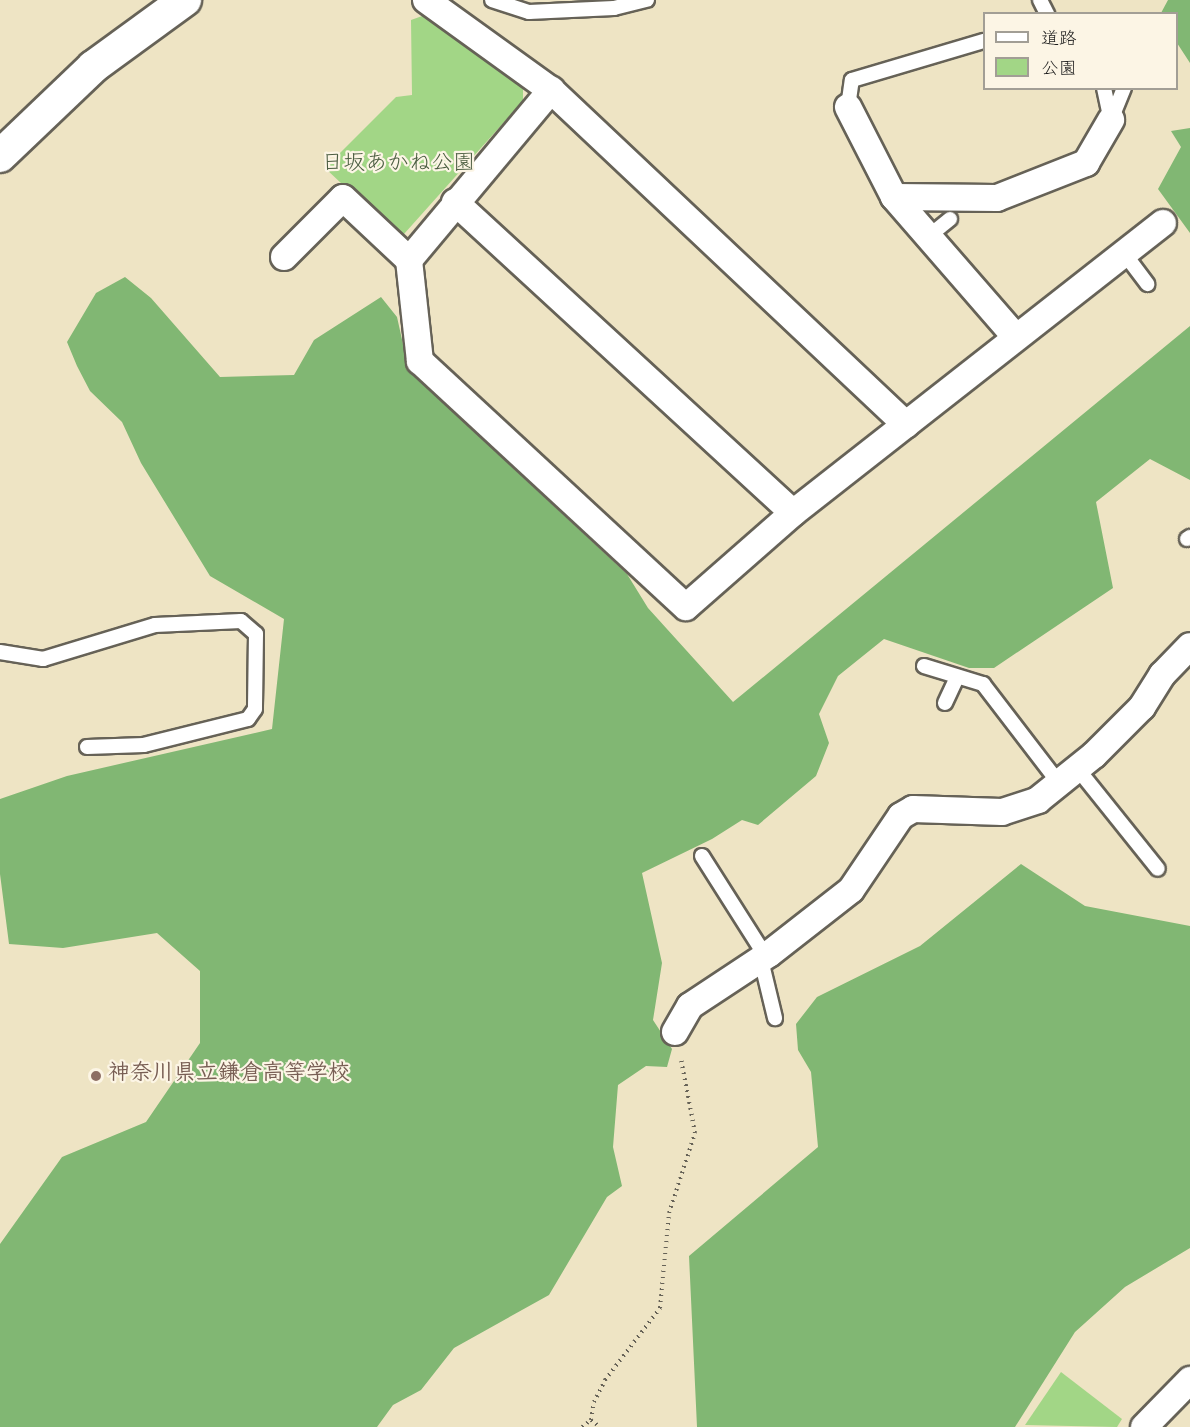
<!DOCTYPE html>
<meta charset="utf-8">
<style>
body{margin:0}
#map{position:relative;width:1190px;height:1427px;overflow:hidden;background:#eee4c4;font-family:"Gochi Hand","Klee One",sans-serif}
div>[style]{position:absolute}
.green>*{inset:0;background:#a2d686}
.forest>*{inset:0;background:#81b773}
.path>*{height:4px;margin-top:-2px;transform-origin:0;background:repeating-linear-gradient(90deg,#666257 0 1.5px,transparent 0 6px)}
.roads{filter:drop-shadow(2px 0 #666257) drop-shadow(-2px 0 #666257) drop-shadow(0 2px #666257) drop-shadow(0 -2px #666257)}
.service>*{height:14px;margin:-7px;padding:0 7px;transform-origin:7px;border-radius:7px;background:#fff}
.minor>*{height:26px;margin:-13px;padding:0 13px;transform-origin:13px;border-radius:13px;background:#fff}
.tertiary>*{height:32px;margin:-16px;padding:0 16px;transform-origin:16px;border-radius:16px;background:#fff}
.dots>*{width:16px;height:16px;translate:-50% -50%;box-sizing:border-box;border:3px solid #fcf5e5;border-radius:50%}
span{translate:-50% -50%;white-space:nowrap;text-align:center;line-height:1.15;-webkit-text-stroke:4.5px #fcf5e5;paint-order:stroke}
.park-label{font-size:22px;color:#4b5d41}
.education-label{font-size:22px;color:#785e54;font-weight:700}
.left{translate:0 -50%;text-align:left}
.legend{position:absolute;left:983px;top:12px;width:195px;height:78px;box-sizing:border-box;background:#fcf5e5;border:2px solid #a29e95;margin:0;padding:8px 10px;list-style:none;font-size:18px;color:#1c1c1c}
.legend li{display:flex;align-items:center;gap:12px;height:30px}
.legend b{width:30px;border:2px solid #a29e95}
</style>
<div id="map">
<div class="green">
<i style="clip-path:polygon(425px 15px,523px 80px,523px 101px,404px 234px,394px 233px,325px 168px,396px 97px,412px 95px,411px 20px)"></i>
<i style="clip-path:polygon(1061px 1372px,1122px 1419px,1117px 1427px,1025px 1425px)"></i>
</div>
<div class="forest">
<i style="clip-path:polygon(1168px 0,1190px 0,1190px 63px,1177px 43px,1176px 14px,1161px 13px)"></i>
<i style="clip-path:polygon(1190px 128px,1190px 233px,1158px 189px,1181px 147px,1171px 131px)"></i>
<i style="clip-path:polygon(125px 277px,151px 298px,220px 377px,294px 375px,314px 340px,381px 297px,397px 317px,409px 371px,627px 574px,648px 608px,733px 702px,1190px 326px,1190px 480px,1150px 459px,1096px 502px,1113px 588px,994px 668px,969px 668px,884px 639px,838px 676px,819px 714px,829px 743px,816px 776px,758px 825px,742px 820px,712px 839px,642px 873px,662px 963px,653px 1020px,672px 1049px,667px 1067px,646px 1066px,618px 1085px,613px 1147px,622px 1186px,607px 1197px,549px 1295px,454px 1348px,421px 1390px,393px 1405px,377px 1427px,0 1427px,0 1244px,62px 1157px,146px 1122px,200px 1043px,200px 971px,157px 933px,63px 948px,9px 944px,0 874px,0 799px,67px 776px,272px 729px,284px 619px,210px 576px,141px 463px,122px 422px,90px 391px,77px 366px,67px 342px,96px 293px)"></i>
<i style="clip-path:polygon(1021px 864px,1085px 906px,1190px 926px,1190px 1248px,1125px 1287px,1075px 1332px,1015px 1427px,697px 1427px,689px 1256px,818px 1147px,811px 1072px,798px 1050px,796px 1024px,817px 997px,920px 946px)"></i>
</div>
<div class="path">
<i style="left:591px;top:1420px;width:11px;rotate:38deg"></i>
<i style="left:582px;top:1427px;width:11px;rotate:-38deg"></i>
<i style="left:591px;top:1420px;width:18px;rotate:-81deg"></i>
<i style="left:594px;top:1402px;width:25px;rotate:-63deg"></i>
<i style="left:605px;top:1380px;width:91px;rotate:-52.6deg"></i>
<i style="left:660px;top:1308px;width:95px;rotate:-84.6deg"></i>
<i style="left:669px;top:1213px;width:84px;rotate:-72deg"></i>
<i style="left:695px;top:1133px;width:75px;rotate:-100.7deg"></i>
</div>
<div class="roads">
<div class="service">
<i style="left:492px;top:0;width:39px;rotate:18deg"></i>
<i style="left:529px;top:12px;width:85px;rotate:-2.7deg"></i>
<i style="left:614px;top:8px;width:34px;rotate:-14deg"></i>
<i style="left:1040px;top:0;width:16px;rotate:63deg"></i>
<i style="left:1104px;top:88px;width:33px;rotate:78deg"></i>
<i style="left:848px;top:107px;width:27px;rotate:-82deg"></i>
<i style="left:852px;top:80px;width:138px;rotate:-16.5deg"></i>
<i style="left:1111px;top:120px;width:35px;rotate:-68deg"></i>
<i style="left:929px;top:236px;width:27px;rotate:-39deg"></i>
<i style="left:1124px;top:253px;width:39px;rotate:53deg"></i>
<i style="left:1187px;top:539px;width:4px;rotate:-34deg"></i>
<i style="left:0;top:652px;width:44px;rotate:9.2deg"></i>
<i style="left:43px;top:659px;width:117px;rotate:-16.9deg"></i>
<i style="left:155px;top:625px;width:86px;rotate:-2.7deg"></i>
<i style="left:241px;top:621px;width:20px;rotate:41deg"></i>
<i style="left:256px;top:634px;width:75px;rotate:90.8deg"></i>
<i style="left:255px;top:709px;width:12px;rotate:125deg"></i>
<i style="left:248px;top:719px;width:107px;rotate:166deg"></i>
<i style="left:144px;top:745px;width:57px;rotate:178deg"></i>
<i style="left:924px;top:666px;width:62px;rotate:17deg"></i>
<i style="left:983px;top:684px;width:125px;rotate:52.5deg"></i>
<i style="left:945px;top:703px;width:29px;rotate:-65deg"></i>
<i style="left:1077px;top:768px;width:129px;rotate:51.3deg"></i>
<i style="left:702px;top:856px;width:120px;rotate:57.6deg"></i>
<i style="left:761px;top:960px;width:60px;rotate:76.4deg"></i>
</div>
<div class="minor">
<i style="left:426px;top:0;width:154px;rotate:35.8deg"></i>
<i style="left:551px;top:90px;width:488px;rotate:43.3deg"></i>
<i style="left:848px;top:107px;width:101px;rotate:62.9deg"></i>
<i style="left:894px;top:197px;width:103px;rotate:0.6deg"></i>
<i style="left:997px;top:198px;width:96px;rotate:-21.5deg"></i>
<i style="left:1086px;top:163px;width:50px;rotate:-59.8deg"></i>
<i style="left:894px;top:197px;width:184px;rotate:49deg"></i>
<i style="left:455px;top:202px;width:459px;rotate:42.6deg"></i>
<i style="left:284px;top:257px;width:83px;rotate:-45deg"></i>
<i style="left:343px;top:198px;width:91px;rotate:43.2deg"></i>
<i style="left:409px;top:260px;width:102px;rotate:83.8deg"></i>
<i style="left:420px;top:361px;width:362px;rotate:42.8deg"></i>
<i style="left:686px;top:607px;width:142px;rotate:-41.3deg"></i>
<i style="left:793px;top:513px;width:470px;rotate:-38.1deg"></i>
<i style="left:409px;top:260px;width:222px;rotate:-50.1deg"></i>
<i style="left:675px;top:1032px;width:30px;rotate:-60deg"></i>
<i style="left:690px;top:1006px;width:95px;rotate:-33.4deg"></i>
<i style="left:769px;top:954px;width:104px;rotate:-38deg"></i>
<i style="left:851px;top:890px;width:89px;rotate:-56deg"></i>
<i style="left:901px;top:816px;width:14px;rotate:-30deg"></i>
<i style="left:913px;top:809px;width:89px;rotate:1.9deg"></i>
<i style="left:1002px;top:812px;width:38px;rotate:-18deg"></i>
<i style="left:1038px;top:800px;width:72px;rotate:-38.8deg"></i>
<i style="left:1094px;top:755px;width:68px;rotate:-45deg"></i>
<i style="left:1142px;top:707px;width:38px;rotate:-58deg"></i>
<i style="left:1162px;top:675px;width:40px;rotate:-46deg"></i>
<i style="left:1144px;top:1427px;width:66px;rotate:-45.6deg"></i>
</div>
<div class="tertiary">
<i style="left:0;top:156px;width:129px;rotate:-43.7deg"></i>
<i style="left:93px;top:67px;width:114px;rotate:-36.1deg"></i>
</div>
</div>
<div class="dots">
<i style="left:96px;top:1076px;background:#8d6e63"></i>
</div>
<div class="park-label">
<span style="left:398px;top:166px">日坂あかね公園</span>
</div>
<div class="education-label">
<span class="left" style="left:108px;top:1076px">神奈川県立鎌倉高等学校</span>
</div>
<ul class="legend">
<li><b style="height:8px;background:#fff"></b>道路</li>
<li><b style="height:16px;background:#a2d686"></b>公園</li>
</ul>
</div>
